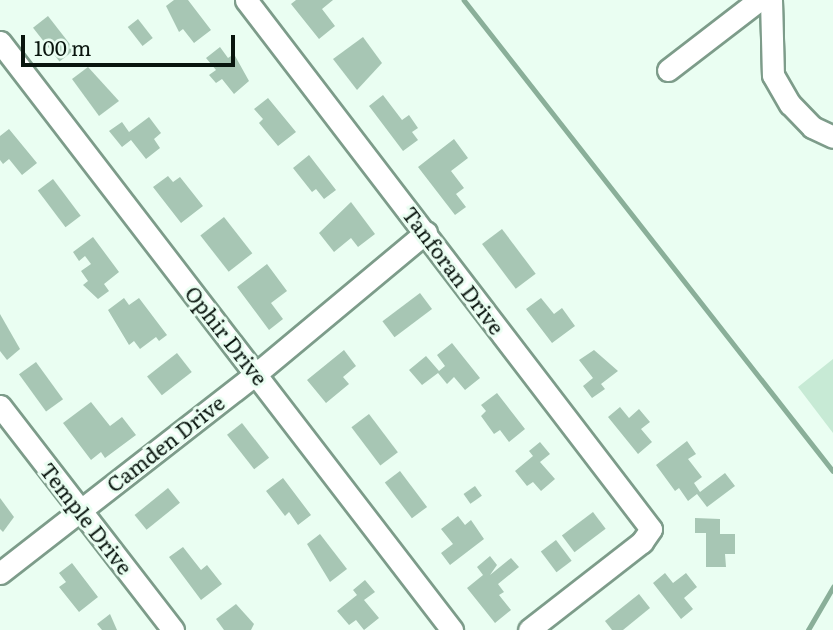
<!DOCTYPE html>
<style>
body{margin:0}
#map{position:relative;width:833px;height:630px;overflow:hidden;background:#eafef2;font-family:Literata,serif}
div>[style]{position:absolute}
.green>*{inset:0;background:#c7ead5}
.stream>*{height:4.5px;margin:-2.25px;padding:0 2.25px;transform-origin:2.25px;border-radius:2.25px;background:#8aaf99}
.building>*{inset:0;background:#a7c6b4;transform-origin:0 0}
.roads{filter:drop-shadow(2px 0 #7d9c8a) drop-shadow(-2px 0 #7d9c8a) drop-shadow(0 2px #7d9c8a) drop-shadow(0 -2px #7d9c8a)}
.minor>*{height:21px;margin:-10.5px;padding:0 10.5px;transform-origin:10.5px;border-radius:10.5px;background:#fff}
span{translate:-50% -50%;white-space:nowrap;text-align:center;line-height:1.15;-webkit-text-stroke:6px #eafef2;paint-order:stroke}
.street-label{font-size:21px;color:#09150e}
.scale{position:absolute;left:21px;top:35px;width:214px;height:32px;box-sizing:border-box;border:4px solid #09150e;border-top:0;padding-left:9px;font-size:21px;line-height:24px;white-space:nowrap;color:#09150e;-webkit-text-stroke:5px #eafef2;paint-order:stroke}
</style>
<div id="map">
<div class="green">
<i style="clip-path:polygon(833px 359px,833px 433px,798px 387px)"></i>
</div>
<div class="stream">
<i style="left:464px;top:0;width:598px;rotate:51.92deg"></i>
<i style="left:808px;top:630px;width:50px;rotate:-59.8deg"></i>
</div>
<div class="building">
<i style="clip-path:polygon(174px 0,188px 0,211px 30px,194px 43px,183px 29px,179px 32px,166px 6px)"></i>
<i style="clip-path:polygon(296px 0,333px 0,322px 9px,335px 26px,319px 39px,291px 4px)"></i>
<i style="left:48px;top:16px;width:43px;height:19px;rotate:52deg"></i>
<i style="left:138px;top:19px;width:24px;height:13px;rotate:52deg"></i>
<i style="clip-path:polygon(363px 37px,382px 63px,357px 90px,333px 59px)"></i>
<i style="clip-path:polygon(220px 47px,228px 58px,234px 54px,249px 81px,234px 94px,222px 79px,216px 83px,209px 75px,216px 70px,206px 58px)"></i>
<i style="clip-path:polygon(88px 67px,119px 101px,99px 116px,72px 79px)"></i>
<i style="clip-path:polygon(383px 95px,402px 120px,409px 115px,418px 128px,412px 132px,418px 140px,403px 151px,369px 106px)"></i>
<i style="clip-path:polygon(268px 98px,296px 132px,278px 146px,259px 123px,263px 119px,254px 109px)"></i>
<i style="clip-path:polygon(149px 117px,161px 133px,154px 139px,160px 148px,146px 159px,131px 140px,122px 147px,109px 131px,122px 122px,129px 132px)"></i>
<i style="clip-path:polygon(9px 129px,37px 163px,22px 175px,9px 159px,3px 164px,0 160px,0 136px)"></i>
<i style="clip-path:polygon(454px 139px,468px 158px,451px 171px,464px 188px,456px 194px,466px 207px,455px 215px,418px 167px)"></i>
<i style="clip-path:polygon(309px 155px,336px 190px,324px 199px,316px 189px,312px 192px,293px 168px)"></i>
<i style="clip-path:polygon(168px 176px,173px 182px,180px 177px,203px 206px,181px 223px,153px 187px)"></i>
<i style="left:53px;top:179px;width:46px;height:19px;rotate:53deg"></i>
<i style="clip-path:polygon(351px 202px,375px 234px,358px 247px,351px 238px,334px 252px,319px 233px)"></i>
<i style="left:224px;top:217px;width:46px;height:30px;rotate:52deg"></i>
<i style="left:502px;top:229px;width:56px;height:25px;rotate:53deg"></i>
<i style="clip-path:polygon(93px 237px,119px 272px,104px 284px,109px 291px,98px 299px,83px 285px,88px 281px,81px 271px,91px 264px,85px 256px,79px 261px,73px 252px)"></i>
<i style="clip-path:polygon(267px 264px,287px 291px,271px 303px,283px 319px,269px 330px,237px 287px)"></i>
<i style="left:420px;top:293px;width:20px;height:47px;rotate:53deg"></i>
<i style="clip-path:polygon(124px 298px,129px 305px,139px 298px,167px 335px,159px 341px,156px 337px,140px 349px,134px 341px,129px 345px,108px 310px)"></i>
<i style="clip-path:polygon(541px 298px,554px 314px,562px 308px,575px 326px,552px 343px,526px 309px)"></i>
<i style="clip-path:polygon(0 314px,20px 349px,7px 360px,0 351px)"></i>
<i style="clip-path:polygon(452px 343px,480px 378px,465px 390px,454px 377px,447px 384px,438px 373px,422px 385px,409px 370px,426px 356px,439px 371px,445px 366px,437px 355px)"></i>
<i style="clip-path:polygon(344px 350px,356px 366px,343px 377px,349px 384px,326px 403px,307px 380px)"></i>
<i style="clip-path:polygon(594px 350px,618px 371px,601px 384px,605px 389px,592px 398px,583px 386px,593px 378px,579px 360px)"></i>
<i style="left:177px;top:353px;width:24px;height:38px;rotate:52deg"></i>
<i style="left:36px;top:362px;width:46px;height:21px;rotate:54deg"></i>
<i style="clip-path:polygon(497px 393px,525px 429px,509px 442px,500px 430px,494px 434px,481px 416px,486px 411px,481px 405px)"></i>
<i style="clip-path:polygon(91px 402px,110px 426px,122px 417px,136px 435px,105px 458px,101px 452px,91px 460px,63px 423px)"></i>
<i style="clip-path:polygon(620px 407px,629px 418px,639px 409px,650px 422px,641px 429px,652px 442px,638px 454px,608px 417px)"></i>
<i style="left:369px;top:414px;width:48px;height:22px;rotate:53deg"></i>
<i style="left:242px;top:423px;width:44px;height:19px;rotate:52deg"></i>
<i style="clip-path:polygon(687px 441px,696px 454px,688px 459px,702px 477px,694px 483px,700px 492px,725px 473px,735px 486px,707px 507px,697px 494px,688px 501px,679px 488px,675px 491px,656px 465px)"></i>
<i style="clip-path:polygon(540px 442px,550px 454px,540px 462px,555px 479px,541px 491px,533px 482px,527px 486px,515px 471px,533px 456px,529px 451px)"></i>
<i style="left:400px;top:471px;width:45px;height:19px;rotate:53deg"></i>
<i style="clip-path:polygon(283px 478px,311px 515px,298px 525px,289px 512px,285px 516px,266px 491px)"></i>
<i style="left:475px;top:486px;width:12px;height:14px;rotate:55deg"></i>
<i style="left:168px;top:488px;width:19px;height:43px;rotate:51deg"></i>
<i style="clip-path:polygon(0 498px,14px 517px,3px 532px,0 529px)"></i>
<i style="left:593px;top:512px;width:21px;height:39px;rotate:53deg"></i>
<i style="clip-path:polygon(458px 516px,465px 525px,471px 520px,484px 539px,450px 565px,441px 553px,453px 544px,441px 529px)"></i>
<i style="clip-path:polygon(695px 518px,720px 519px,720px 534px,735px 534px,735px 554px,725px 554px,726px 567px,706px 567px,706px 533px,695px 533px)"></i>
<i style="clip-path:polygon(320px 534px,347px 569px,330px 582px,307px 544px)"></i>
<i style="left:556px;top:540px;width:26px;height:19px;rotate:53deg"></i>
<i style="clip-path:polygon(183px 547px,201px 570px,207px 565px,222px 584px,201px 600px,169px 557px)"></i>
<i style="clip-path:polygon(490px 556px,497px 565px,490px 575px,511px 558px,519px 567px,498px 584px,504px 592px,499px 595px,511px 610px,495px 623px,467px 588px,483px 575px,477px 567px)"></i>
<i style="clip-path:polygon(72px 563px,98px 597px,79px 612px,59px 587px,66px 582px,59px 573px)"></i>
<i style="clip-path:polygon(665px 573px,673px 583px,686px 573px,697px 587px,684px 598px,693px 609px,681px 619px,653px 583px)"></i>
<i style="clip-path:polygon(365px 580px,375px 592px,364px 600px,379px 618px,364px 630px,356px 620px,349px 625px,337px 611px,357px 595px,353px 590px)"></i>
<i style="clip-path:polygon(639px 594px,650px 608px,623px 630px,612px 630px,605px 621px)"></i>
<i style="clip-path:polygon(236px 604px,254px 624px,251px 630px,224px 630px,216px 619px)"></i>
<i style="clip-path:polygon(110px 614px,117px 630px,102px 630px,97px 624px)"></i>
</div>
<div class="roads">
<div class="minor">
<i style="left:246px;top:0;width:666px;rotate:52.56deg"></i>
<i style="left:651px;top:529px;width:16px;rotate:125deg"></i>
<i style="left:642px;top:542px;width:143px;rotate:142.1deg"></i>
<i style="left:771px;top:0;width:75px;rotate:88.5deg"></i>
<i style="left:773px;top:75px;width:34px;rotate:60deg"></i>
<i style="left:790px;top:104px;width:32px;rotate:46deg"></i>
<i style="left:812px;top:127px;width:23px;rotate:25deg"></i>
<i style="left:0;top:42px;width:742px;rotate:52.45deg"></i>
<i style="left:668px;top:70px;width:115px;rotate:-37.6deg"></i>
<i style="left:0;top:406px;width:283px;rotate:52.3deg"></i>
<i style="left:0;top:573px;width:326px;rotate:-37.9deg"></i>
<i style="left:257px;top:373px;width:220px;rotate:-39.8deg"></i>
</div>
</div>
<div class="street-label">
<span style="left:454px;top:270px;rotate:53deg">Tanforan Drive</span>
<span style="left:227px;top:335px;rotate:52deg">Ophir Drive</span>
<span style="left:165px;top:443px;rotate:-38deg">Camden Drive</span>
<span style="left:87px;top:518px;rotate:52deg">Temple Drive</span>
</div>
<div class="scale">100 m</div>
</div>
